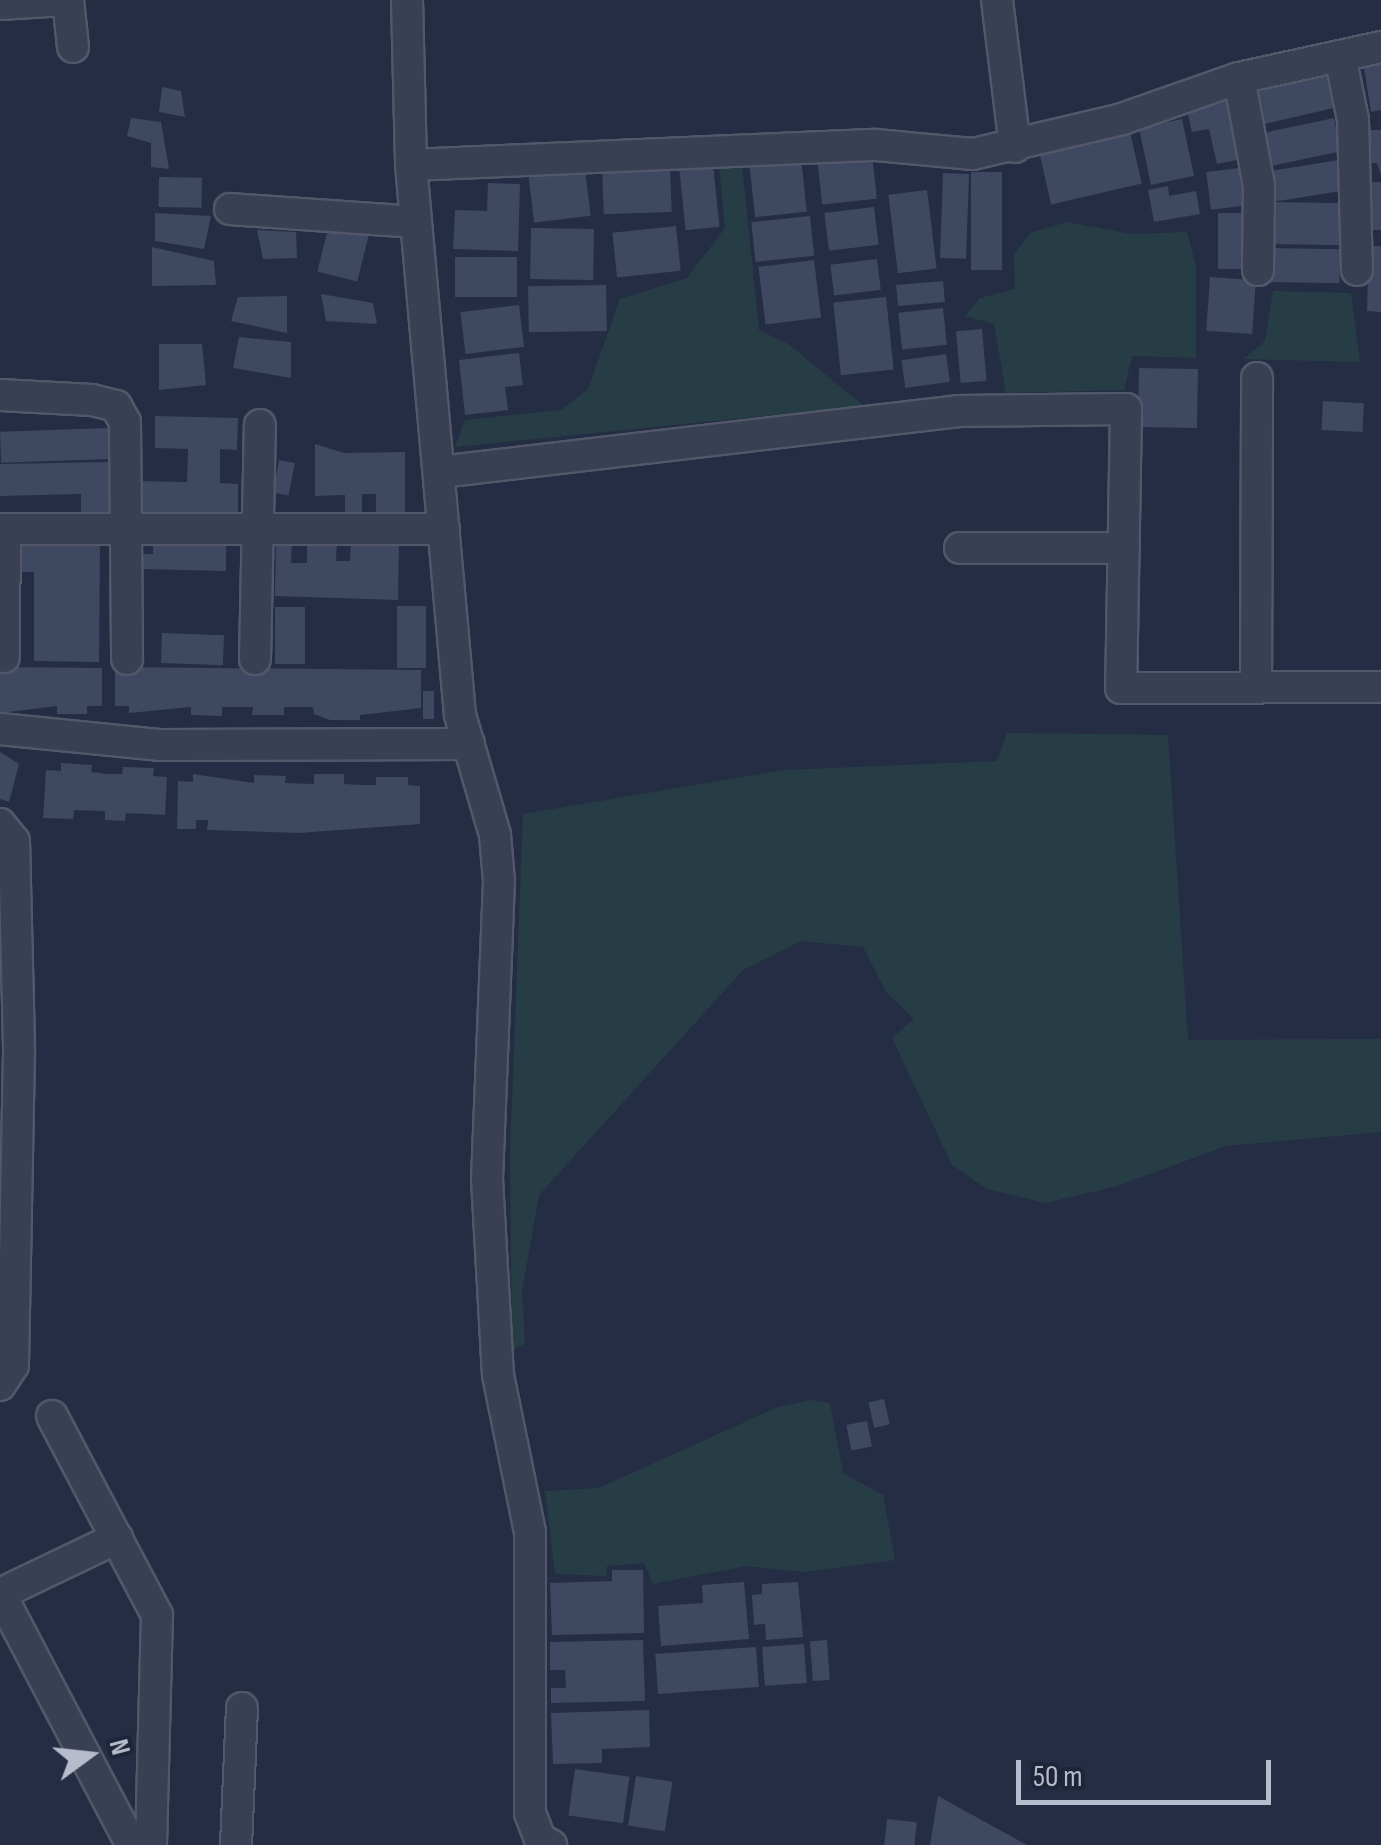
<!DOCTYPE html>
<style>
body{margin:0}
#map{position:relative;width:1381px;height:1845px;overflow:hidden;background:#252d44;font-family:"Sofia Sans Condensed",sans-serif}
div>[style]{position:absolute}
.green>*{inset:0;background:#273d45}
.building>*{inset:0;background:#3f4861;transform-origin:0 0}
.roads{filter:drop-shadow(2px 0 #52586a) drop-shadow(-2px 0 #52586a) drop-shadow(0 2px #52586a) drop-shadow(0 -2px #52586a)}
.street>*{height:30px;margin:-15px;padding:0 15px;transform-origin:15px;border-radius:15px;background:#394053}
span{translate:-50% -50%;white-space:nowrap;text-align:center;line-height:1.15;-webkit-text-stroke:8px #1e2539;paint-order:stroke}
.north{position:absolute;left:40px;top:1705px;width:100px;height:100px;-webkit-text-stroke:8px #1e2539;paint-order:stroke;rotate:75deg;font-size:28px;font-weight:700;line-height:40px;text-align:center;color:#b7bccd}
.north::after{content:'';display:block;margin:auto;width:35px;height:45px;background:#b7bccd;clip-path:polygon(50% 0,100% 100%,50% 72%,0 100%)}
.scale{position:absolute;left:1016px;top:1760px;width:255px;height:45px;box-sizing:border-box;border:5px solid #b7bccd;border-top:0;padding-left:12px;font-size:30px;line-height:35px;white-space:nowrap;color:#b7bccd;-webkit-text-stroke:8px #1e2539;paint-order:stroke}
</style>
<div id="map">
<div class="green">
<i style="clip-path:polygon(742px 164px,759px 330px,788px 344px,864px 406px,455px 447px,465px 420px,561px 410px,588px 389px,620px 299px,687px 278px,725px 228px,719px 165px)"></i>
<i style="clip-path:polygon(1067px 222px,1131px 234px,1187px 232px,1196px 266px,1196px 358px,1132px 356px,1124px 390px,1006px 393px,994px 324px,965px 316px,980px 298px,1015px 289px,1014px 255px,1030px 233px)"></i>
<i style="clip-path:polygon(1273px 291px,1351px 293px,1360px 362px,1243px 359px,1265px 341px)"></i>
<i style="clip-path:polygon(1007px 733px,1168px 735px,1188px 1040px,1381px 1039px,1381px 1132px,1226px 1146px,1117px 1186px,1046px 1203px,987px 1189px,952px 1165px,892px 1038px,914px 1019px,886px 992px,863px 947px,801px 941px,743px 970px,539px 1195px,522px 1291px,525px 1343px,512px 1351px,510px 1154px,523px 814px,785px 770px,997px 761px)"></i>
<i style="clip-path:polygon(812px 1400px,830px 1403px,843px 1473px,883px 1495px,895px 1560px,804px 1572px,746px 1566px,653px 1584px,644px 1563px,607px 1566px,606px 1576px,555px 1574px,545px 1491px,599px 1488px,778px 1407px)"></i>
</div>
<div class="building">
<i style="clip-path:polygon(1381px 58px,1381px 110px,1371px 112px,1363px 61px)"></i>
<i style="left:1325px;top:70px;width:39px;height:73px;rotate:77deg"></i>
<i style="clip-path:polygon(162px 87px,181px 91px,185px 117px,159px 112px)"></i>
<i style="clip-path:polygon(1235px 96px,1247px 158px,1217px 164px,1209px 129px,1192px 132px,1186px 106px)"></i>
<i style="clip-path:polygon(131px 118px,161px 122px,169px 169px,151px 167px,151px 143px,127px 136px)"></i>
<i style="left:1334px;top:118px;width:34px;height:73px;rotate:78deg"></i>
<i style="left:1182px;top:119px;width:58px;height:44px;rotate:78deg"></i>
<i style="left:1129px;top:128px;width:57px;height:93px;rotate:77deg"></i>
<i style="clip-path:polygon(1365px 130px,1381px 130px,1381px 175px,1377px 163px,1366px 163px)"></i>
<i style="left:872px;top:153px;width:46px;height:55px;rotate:84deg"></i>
<i style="left:801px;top:157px;width:55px;height:52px;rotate:84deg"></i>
<i style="left:1339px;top:160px;width:31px;height:74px;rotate:81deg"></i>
<i style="left:670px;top:164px;width:48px;height:68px;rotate:88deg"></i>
<i style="left:713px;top:165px;width:62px;height:34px;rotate:84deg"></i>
<i style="left:1247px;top:167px;width:38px;height:41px;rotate:83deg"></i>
<i style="left:585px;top:169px;width:47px;height:57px;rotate:83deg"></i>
<i style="left:971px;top:172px;width:31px;height:98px"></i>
<i style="left:943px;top:173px;width:26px;height:85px;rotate:2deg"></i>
<i style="left:159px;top:177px;width:43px;height:30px;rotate:1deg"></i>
<i style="left:1369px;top:182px;width:12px;height:48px"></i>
<i style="clip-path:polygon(488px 183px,520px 184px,518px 251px,453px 249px,455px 210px,487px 211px)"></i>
<i style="clip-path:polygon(1168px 186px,1169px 196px,1196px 191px,1200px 214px,1154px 222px,1148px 190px)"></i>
<i style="left:927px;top:190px;width:79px;height:39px;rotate:83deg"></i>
<i style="left:1269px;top:202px;width:74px;height:42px;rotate:1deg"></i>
<i style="left:874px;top:207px;width:38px;height:50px;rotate:83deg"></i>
<i style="clip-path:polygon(155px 213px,211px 216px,204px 249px,155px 241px)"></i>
<i style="left:1218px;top:213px;width:33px;height:56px"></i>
<i style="left:810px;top:216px;width:40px;height:59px;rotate:84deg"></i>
<i style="left:329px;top:225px;width:41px;height:48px;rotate:14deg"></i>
<i style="left:676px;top:226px;width:45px;height:64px;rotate:84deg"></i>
<i style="left:531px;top:228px;width:63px;height:51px;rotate:1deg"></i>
<i style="clip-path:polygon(257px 230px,296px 232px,297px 258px,263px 259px)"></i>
<i style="clip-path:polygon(1369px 246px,1381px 246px,1381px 312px,1367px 311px)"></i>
<i style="clip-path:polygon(152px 247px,214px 261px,216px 285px,152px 286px)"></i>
<i style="left:1269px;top:248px;width:71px;height:34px;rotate:1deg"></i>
<i style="left:455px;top:257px;width:62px;height:40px"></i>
<i style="left:877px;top:259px;width:31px;height:47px;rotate:83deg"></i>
<i style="left:814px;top:260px;width:58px;height:56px;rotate:83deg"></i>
<i style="left:1210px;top:277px;width:46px;height:54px;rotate:4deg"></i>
<i style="left:943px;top:281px;width:21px;height:47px;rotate:85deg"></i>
<i style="left:606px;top:285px;width:46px;height:78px;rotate:89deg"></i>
<i style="clip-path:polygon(321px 294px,373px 303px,377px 324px,326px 321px)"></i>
<i style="clip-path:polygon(287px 296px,287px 333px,231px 321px,238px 297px)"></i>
<i style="left:886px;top:297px;width:73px;height:53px;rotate:84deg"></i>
<i style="left:519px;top:305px;width:42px;height:59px;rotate:83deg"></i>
<i style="left:943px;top:308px;width:37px;height:45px;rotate:84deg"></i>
<i style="left:982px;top:329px;width:52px;height:26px;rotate:85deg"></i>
<i style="clip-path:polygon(239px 337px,291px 342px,291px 378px,233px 368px)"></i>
<i style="clip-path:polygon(159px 344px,202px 344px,206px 385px,159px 390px)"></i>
<i style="clip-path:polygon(519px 353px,523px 385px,505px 387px,508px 410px,465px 415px,459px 360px)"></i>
<i style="left:946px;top:354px;width:28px;height:45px;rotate:82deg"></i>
<i style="left:1139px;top:368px;width:59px;height:59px;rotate:1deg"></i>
<i style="left:1323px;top:401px;width:41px;height:29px;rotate:3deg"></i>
<i style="clip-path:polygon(155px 416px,238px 418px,237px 450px,220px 449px,220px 483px,238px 484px,238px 515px,135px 512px,136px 481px,187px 482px,188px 449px,155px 448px)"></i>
<i style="left:108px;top:428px;width:31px;height:108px;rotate:88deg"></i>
<i style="clip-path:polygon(315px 444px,344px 453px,405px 452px,405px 513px,376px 512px,376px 494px,362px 494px,362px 512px,345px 512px,345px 495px,315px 496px)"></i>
<i style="left:279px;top:460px;width:16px;height:33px;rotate:11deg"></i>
<i style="clip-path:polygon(109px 462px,111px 513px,81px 514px,81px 494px,0 496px,0 464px)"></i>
<i style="clip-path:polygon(153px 539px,226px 541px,226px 571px,141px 569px,142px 554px,153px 554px)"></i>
<i style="clip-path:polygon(276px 539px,292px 539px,291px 563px,307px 563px,307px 539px,337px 540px,336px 561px,350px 561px,351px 540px,399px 542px,398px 600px,275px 596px)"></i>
<i style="clip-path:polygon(13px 543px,100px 544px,99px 662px,34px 661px,34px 572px,13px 572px)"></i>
<i style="left:397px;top:606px;width:29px;height:62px"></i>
<i style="left:275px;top:607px;width:30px;height:57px"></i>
<i style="left:162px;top:633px;width:62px;height:30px;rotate:2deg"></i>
<i style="clip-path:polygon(0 667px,102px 668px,102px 706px,87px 706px,87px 714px,57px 714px,57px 706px,0 713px)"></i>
<i style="clip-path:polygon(115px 667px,421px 670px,421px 708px,360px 715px,360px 720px,330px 720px,314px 714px,313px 707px,284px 707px,284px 715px,252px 715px,253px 707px,222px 707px,222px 716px,191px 715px,191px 707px,129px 713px,129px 706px,115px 706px)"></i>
<i style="left:423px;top:691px;width:11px;height:28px"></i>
<i style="clip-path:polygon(0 752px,19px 764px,9px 802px,0 799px)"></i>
<i style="clip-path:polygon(61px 763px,92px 765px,91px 772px,107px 774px,122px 774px,123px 767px,154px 768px,153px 776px,167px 777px,165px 815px,126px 813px,125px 821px,105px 820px,105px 811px,74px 810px,73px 819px,43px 818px,46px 770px,61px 771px)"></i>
<i style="clip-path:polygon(193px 774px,254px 783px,254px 775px,286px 776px,285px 783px,314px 784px,314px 774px,344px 774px,344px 784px,361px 785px,376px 785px,376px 777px,408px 777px,408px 785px,420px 786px,420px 824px,299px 833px,207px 830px,208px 820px,196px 820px,196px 829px,177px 829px,178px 781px,193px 782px)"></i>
<i style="left:884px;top:1399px;width:26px;height:16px;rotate:77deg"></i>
<i style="left:867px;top:1421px;width:26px;height:21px;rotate:79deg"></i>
<i style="clip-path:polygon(612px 1570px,643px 1570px,644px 1633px,552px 1635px,550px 1583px,612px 1581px)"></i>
<i style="clip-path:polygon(744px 1582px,749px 1639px,661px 1646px,658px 1606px,703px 1603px,702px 1585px)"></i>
<i style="clip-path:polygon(798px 1582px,803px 1637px,766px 1640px,765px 1624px,754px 1625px,752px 1595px,762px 1594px,762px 1584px)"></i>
<i style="clip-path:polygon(643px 1640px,645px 1701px,551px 1703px,551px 1688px,566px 1688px,565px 1670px,550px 1670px,550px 1642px)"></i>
<i style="left:827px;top:1640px;width:40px;height:17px;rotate:86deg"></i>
<i style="left:804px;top:1644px;width:39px;height:42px;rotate:86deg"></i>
<i style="left:756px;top:1647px;width:40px;height:101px;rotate:86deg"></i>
<i style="clip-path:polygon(649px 1710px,650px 1747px,602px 1749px,602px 1763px,553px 1764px,551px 1713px)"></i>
<i style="left:575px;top:1769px;width:55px;height:47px;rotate:8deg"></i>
<i style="left:636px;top:1776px;width:37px;height:50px;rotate:9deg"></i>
<i style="clip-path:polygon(938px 1796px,1027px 1845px,930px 1845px)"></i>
<i style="left:887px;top:1819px;width:30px;height:26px;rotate:6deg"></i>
</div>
<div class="roads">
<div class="street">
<i style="left:68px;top:0;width:47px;rotate:83.9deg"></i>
<i style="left:407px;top:0;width:165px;rotate:88.6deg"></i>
<i style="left:411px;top:165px;width:552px;rotate:84.91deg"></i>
<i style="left:460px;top:715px;width:125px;rotate:73.7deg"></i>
<i style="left:495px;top:835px;width:46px;rotate:85deg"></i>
<i style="left:499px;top:881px;width:298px;rotate:92.3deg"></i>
<i style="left:487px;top:1179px;width:196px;rotate:86.8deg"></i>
<i style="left:498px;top:1375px;width:160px;rotate:78.5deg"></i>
<i style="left:530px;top:1532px;width:281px;rotate:90deg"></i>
<i style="left:530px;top:1813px;width:28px;rotate:69deg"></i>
<i style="left:540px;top:1839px;width:13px;rotate:29deg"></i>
<i style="left:997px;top:0;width:148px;rotate:83deg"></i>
<i style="left:0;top:4px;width:65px;rotate:-3.5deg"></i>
<i style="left:1340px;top:56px;width:65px;rotate:78.5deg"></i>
<i style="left:1353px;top:120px;width:150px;rotate:88.5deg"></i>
<i style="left:1239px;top:78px;width:110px;rotate:79.5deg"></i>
<i style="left:1259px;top:186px;width:84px;rotate:90.7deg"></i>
<i style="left:411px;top:165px;width:465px;rotate:-2.5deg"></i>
<i style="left:876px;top:145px;width:97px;rotate:5.3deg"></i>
<i style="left:973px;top:154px;width:153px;rotate:-13.2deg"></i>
<i style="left:1122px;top:119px;width:124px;rotate:-19.3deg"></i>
<i style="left:1239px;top:78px;width:145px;rotate:-12.3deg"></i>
<i style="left:230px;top:209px;width:186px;rotate:4deg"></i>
<i style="left:0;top:395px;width:92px;rotate:3.1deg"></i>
<i style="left:92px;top:400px;width:25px;rotate:14deg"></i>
<i style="left:116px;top:406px;width:18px;rotate:61deg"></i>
<i style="left:125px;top:422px;width:237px;rotate:89.5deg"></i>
<i style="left:440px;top:472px;width:523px;rotate:-6.7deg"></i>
<i style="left:959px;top:411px;width:167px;rotate:-0.7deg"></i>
<i style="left:1126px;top:409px;width:279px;rotate:91deg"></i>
<i style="left:1121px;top:688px;width:260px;rotate:-0.2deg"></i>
<i style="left:0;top:529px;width:444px"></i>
<i style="left:960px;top:548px;width:164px"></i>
<i style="left:4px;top:657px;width:128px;rotate:-89.6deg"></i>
<i style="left:255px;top:659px;width:234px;rotate:-88.8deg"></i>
<i style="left:1256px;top:688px;width:310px;rotate:-89.8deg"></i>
<i style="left:0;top:729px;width:162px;rotate:5.7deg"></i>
<i style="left:161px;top:745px;width:308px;rotate:-0.2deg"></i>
<i style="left:0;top:824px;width:22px;rotate:51deg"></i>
<i style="left:14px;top:841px;width:211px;rotate:88.6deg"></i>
<i style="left:19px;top:1052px;width:313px;rotate:91.1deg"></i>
<i style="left:13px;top:1365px;width:24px;rotate:123deg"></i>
<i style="left:52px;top:1416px;width:225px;rotate:62.2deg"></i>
<i style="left:157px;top:1615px;width:230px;rotate:91.5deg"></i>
<i style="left:0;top:1594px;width:284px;rotate:62.3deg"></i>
<i style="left:0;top:1594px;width:130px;rotate:-25.6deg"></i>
<i style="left:236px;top:1845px;width:137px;rotate:-87.5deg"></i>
</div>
</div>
<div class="north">N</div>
<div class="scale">50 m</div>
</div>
